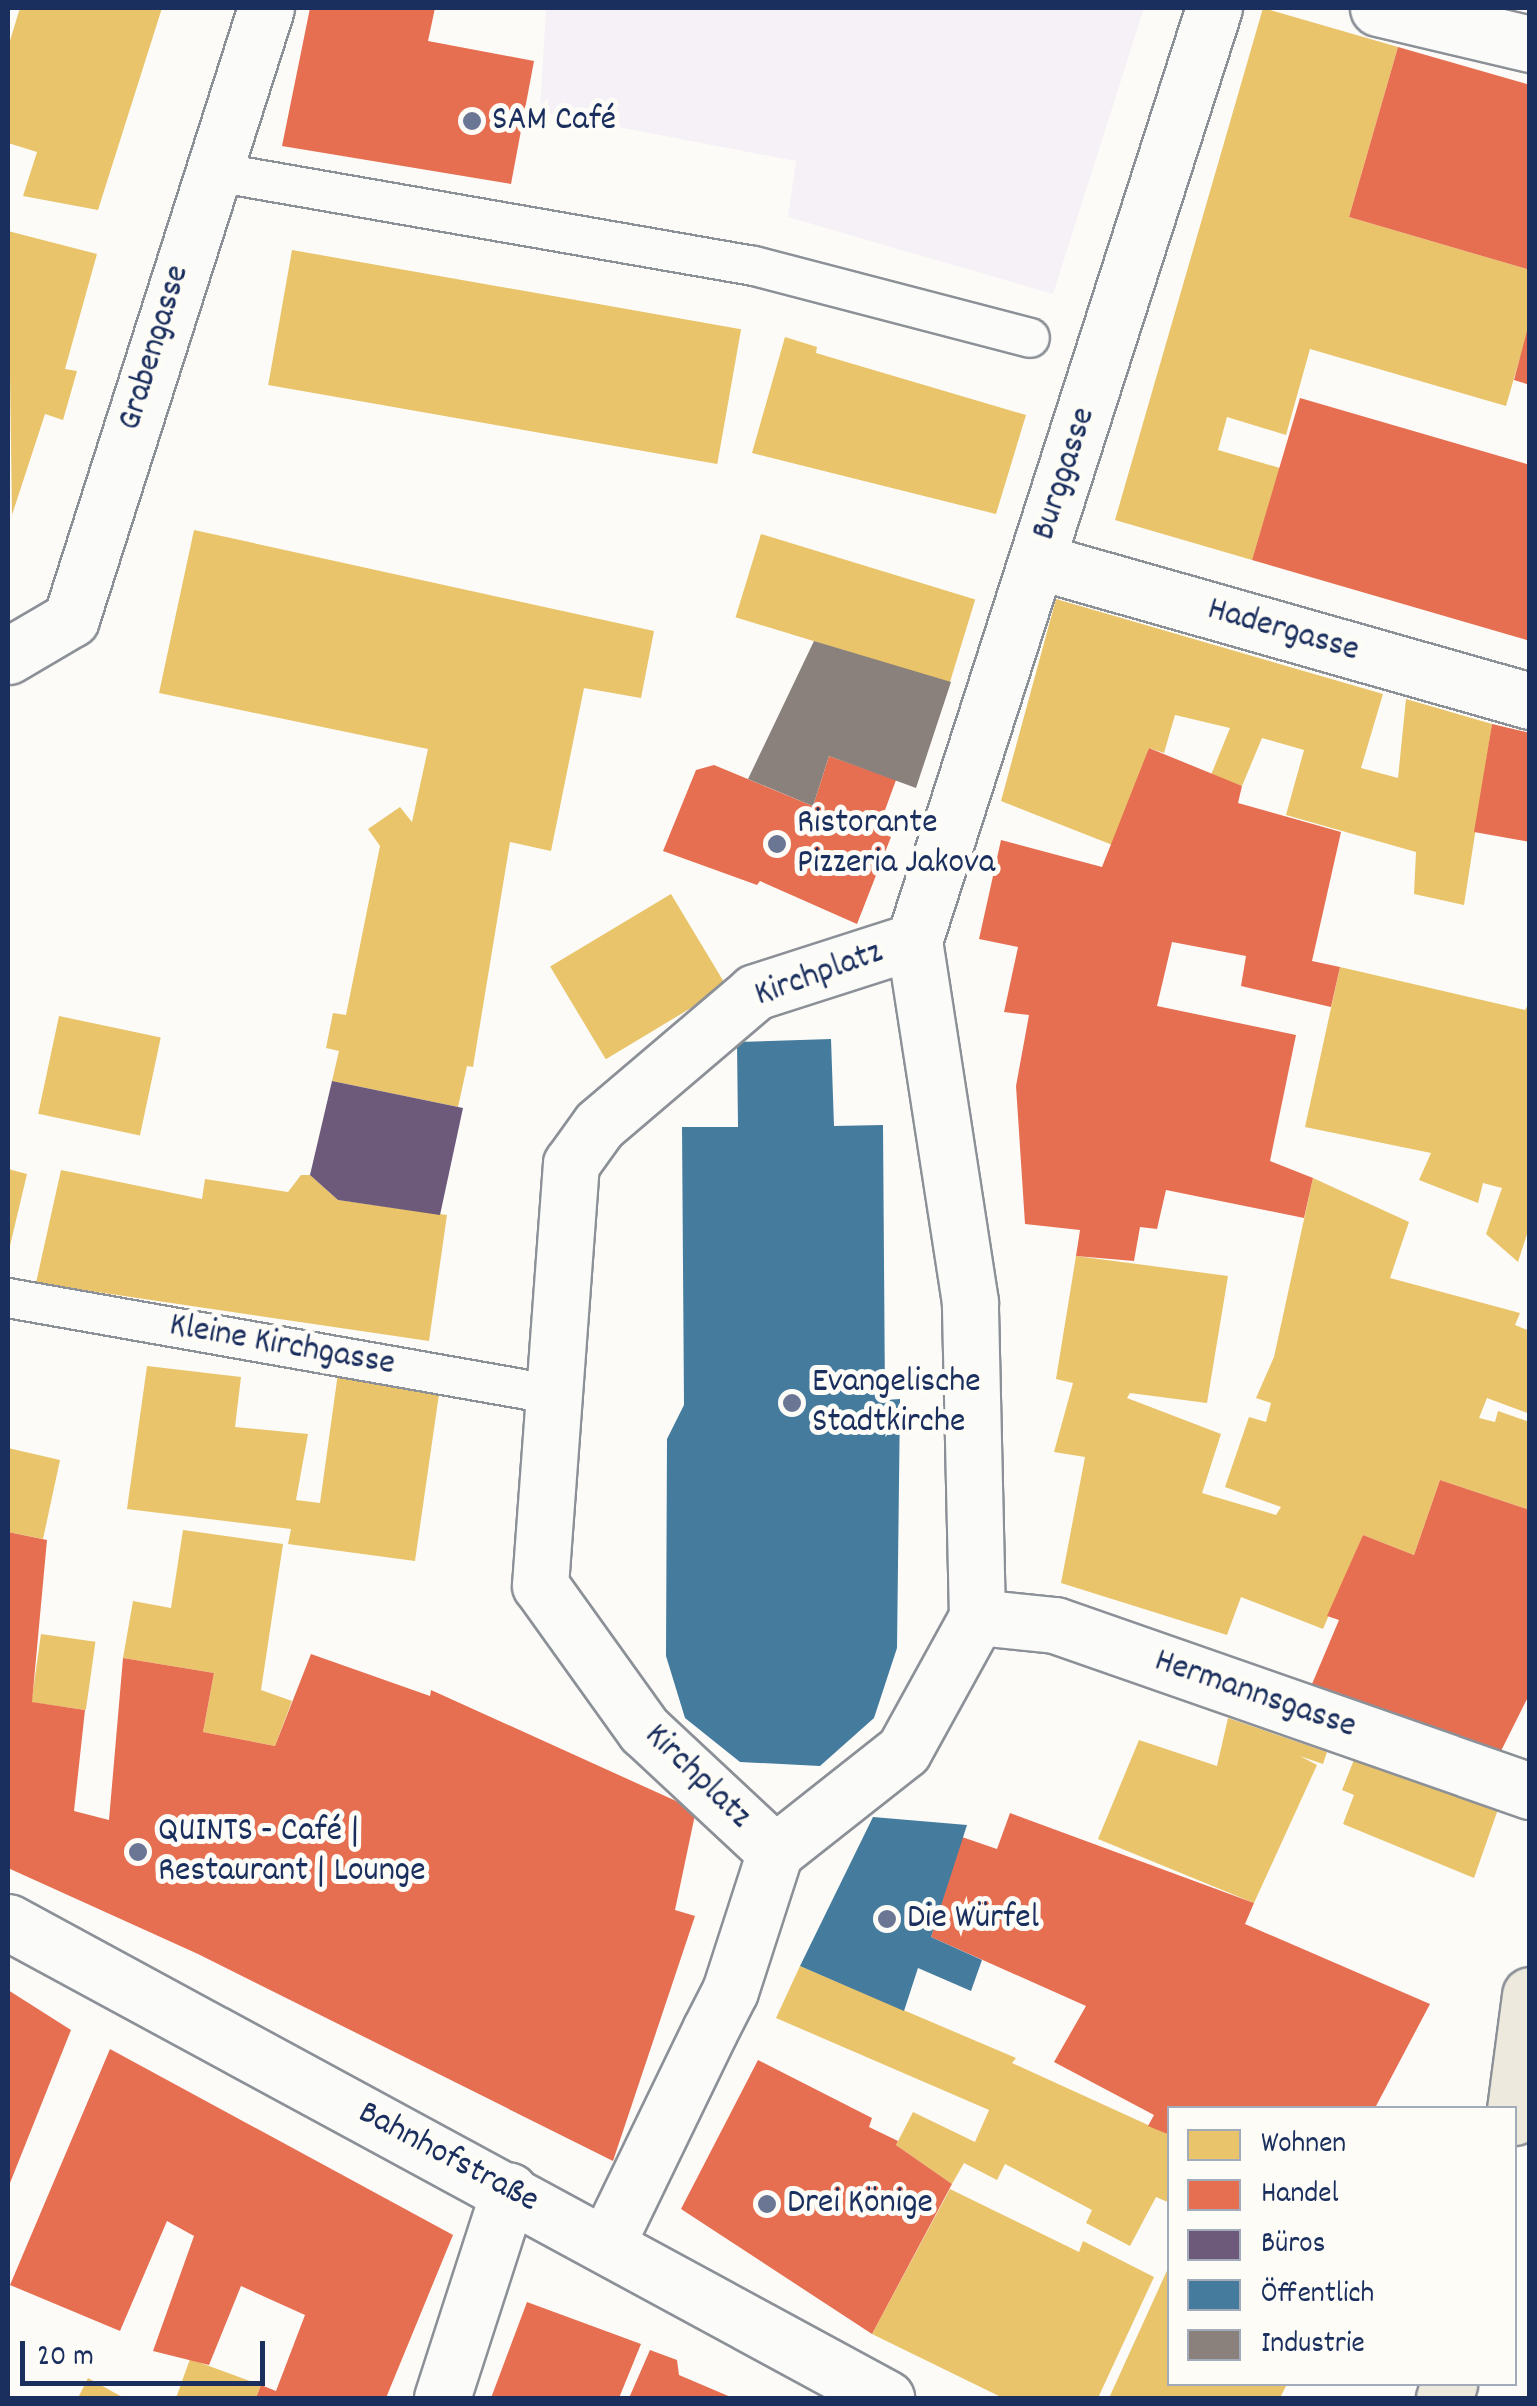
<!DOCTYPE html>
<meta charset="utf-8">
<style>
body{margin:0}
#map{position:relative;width:1537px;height:2406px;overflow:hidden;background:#fcfbf8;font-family:Dekko,sans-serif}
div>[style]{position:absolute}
.built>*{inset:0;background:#f5f1f6}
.homes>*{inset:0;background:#e9c46a;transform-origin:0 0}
.shops>*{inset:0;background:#e76f51}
.offices>*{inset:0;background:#6d597a}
.public>*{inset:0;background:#457b9d}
.industry>*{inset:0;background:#8a817c}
.roads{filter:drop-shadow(2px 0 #8c9097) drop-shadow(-2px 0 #8c9097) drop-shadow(0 2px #8c9097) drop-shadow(0 -2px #8c9097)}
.service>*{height:38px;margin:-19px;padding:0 19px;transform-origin:19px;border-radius:19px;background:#fbfbf9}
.pedestrian>*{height:55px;margin:-27.5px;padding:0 27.5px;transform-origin:27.5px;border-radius:27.5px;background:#fbfbf9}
.minor>*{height:55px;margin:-27.5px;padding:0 27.5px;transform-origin:27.5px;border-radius:27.5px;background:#fbfbf9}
.primary>*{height:55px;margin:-27.5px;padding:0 27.5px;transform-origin:27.5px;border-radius:27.5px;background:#edeadd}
.dots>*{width:28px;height:28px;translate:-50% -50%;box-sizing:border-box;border:5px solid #fdfcf7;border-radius:50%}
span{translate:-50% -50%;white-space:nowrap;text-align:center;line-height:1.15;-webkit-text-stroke:10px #fdfcf7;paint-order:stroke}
.poi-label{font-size:35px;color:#1b2f5e}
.left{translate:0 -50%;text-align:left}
.street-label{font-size:35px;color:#1b2f5e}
.frame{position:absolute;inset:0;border:10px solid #1b2f5e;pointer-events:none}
.legend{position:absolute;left:1167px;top:2106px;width:350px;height:280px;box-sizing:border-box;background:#fdfcf7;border:2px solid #a3aaba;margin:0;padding:12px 18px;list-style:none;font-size:30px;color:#1b2f5e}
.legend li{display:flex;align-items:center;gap:20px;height:50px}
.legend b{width:50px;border:2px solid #a3aaba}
.scale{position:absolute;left:20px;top:2341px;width:245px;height:45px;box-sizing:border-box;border:5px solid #1b2f5e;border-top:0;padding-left:12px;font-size:30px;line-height:35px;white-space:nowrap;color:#1b2f5e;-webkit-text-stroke:8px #fdfcf7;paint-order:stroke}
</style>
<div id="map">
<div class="built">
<i style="clip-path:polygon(546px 8px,1144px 8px,1053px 294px,788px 217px,796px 161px,540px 112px)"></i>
</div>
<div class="homes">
<i style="clip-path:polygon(20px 8px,162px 8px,98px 210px,23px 196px,37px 152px,8px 143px,8px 47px)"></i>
<i style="clip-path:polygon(1263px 8px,1398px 47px,1349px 217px,1530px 270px,1530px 323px,1506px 406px,1310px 349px,1286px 435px,1227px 417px,1218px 450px,1280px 468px,1252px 560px,1115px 520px)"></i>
<i style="clip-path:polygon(8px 231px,97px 254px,65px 369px,77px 371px,63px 420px,45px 414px,12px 515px)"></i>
<i style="left:292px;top:250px;width:456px;height:137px;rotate:10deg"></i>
<i style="clip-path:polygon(785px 337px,817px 347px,816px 353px,1026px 415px,996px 514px,752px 453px)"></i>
<i style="clip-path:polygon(194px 530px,654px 631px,641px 698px,584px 688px,551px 851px,510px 842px,473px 1067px,467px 1066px,458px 1107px,332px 1081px,339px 1051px,326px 1048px,333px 1013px,346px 1015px,380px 846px,368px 829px,400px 807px,412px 822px,428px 749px,159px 693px)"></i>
<i style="left:761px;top:534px;width:224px;height:87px;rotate:17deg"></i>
<i style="clip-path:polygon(1056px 599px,1383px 694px,1361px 768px,1398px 778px,1406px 699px,1492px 724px,1464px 905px,1414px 894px,1416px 852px,1286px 815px,1304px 750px,1262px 738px,1242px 786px,1211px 775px,1230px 728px,1175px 715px,1164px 753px,1149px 748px,1115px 846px,1001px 801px)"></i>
<i style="left:671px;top:894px;width:108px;height:141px;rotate:59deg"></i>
<i style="clip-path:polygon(1340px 967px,1525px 1010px,1530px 1001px,1530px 1225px,1518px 1262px,1486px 1234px,1502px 1188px,1483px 1183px,1478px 1203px,1419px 1180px,1431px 1153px,1305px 1127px)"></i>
<i style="left:59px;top:1016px;width:104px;height:100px;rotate:12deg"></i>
<i style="clip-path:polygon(8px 1169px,27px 1174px,9px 1250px,8px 1250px)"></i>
<i style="clip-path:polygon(61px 1170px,202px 1199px,205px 1179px,288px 1192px,301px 1175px,310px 1175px,338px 1200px,447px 1215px,429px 1341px,36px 1283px)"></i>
<i style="clip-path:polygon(1313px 1178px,1409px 1222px,1390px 1278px,1520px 1313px,1515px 1325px,1530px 1331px,1530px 1414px,1487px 1398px,1479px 1418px,1495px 1422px,1498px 1411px,1530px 1422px,1530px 1510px,1440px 1480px,1414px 1555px,1363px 1535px,1323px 1629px,1241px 1597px,1227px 1635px,1061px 1583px,1085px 1457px,1054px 1452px,1073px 1383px,1056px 1379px,1076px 1256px,1228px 1276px,1207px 1403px,1130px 1393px,1127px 1398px,1221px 1434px,1202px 1493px,1276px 1515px,1281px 1507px,1225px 1487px,1249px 1417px,1266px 1422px,1271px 1403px,1256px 1398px,1274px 1357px)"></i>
<i style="clip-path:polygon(147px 1366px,241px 1377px,235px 1427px,308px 1434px,296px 1500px,320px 1503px,338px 1373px,440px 1387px,415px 1561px,288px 1544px,291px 1529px,127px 1509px)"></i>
<i style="clip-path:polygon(8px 1448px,60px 1460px,43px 1539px,8px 1532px)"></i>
<i style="clip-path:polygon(183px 1530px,283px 1544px,261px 1690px,292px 1701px,275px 1746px,203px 1732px,214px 1673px,123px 1658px,133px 1601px,171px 1608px)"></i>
<i style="left:41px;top:1634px;width:55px;height:69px;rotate:8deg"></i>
<i style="clip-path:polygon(1228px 1718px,1327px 1752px,1323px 1764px,1300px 1756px,1317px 1765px,1254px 1903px,1098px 1839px,1139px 1740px,1217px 1766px)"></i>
<i style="clip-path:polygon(1361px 1742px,1503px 1795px,1474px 1878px,1343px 1824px,1354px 1795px,1342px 1790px)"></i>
<i style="clip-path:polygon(800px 1966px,1016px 2058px,1012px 2063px,1170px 2135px,1170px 2203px,1156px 2197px,1130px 2246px,1086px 2223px,1092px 2210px,1005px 2164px,997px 2180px,964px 2163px,952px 2184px,896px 2145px,913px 2112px,975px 2142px,989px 2110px,776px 2018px)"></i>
<i style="clip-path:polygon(950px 2189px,1079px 2252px,1083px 2241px,1154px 2277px,1098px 2398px,1003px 2398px,872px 2334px)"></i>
<i style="clip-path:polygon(1170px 2264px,1170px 2384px,1287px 2384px,1280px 2398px,1109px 2398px)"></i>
<i style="clip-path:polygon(190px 2359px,261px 2385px,256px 2398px,176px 2398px)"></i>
<i style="clip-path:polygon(88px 2378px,124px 2398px,78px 2398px)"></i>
</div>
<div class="shops">
<i style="clip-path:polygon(310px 8px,435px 8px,428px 41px,534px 61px,511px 184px,282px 146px)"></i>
<i style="clip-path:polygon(1398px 47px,1530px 85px,1530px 270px,1349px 217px)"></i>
<i style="clip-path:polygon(1528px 327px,1530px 328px,1530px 385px,1514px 380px)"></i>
<i style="clip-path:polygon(1300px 398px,1530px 465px,1530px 641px,1252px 560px)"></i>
<i style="clip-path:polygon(1492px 724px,1530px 733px,1530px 842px,1474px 832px)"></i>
<i style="clip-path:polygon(1149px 748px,1242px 786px,1238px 803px,1341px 832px,1312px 961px,1340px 967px,1331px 1007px,1241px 986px,1246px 956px,1172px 942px,1157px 1006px,1296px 1035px,1270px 1161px,1313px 1178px,1304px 1218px,1166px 1190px,1157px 1229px,1140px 1227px,1134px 1261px,1076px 1256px,1080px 1230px,1025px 1224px,1016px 1086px,1029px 1015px,1004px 1012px,1018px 947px,979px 939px,1001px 840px,1102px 867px)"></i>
<i style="clip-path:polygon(829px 756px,896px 780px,877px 832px,891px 837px,857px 924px,760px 881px,757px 885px,663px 851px,696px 770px,714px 765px,813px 806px)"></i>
<i style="clip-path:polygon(1440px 1480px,1530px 1510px,1530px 1693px,1501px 1751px,1312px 1684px,1339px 1620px,1327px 1616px,1363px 1535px,1414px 1555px)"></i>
<i style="clip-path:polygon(8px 1532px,47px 1540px,32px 1702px,85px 1710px,74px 1811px,109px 1820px,123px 1658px,214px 1673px,203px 1732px,275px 1746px,311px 1654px,430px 1696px,431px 1690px,696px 1810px,675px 1910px,695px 1916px,613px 2161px,198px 1954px,8px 1868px)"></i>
<i style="clip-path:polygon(1010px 1813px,1254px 1903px,1245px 1924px,1430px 2004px,1375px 2108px,1170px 2108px,1170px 2135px,1148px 2126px,1154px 2115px,1054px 2062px,1086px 2006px,931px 1937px,962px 1837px,997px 1849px)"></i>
<i style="clip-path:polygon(8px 1990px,71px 2030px,8px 2188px)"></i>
<i style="clip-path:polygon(110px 2049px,453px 2235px,386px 2398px,256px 2398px,261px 2385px,276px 2391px,305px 2315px,241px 2286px,209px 2365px,153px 2351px,194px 2236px,167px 2221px,120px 2331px,10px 2285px)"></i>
<i style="clip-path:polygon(758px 2060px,872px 2118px,869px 2127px,898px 2141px,896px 2145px,952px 2184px,872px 2334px,681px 2209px)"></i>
<i style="clip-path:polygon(527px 2302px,641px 2344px,619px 2398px,491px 2398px)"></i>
<i style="clip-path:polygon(650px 2350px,677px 2360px,679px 2375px,733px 2398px,629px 2398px)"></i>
</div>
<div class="offices">
<i style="clip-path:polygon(332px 1081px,463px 1108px,440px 1215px,338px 1200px,310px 1175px)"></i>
</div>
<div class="public">
<i style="clip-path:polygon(831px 1039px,834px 1126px,883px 1125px,885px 1400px,900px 1399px,897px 1648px,874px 1718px,820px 1766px,740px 1762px,685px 1718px,666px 1656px,667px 1439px,684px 1405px,682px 1127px,738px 1127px,737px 1042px)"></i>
<i style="clip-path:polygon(873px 1817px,967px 1825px,931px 1937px,982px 1960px,971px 1991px,918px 1968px,904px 2011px,800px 1966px)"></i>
</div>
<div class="industry">
<i style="clip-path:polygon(814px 641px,951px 682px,916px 788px,829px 756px,813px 806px,748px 779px)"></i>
</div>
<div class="roads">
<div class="service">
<i style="left:210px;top:171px;width:552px;rotate:9.91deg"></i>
<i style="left:754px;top:266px;width:285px;rotate:14.6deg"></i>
<i style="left:8px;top:1298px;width:557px;rotate:10.04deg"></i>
</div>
<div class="pedestrian">
<i style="left:8px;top:1922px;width:999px;rotate:28.46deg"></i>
<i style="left:607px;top:2243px;width:237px;rotate:-64.2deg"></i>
<i style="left:442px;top:2398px;width:218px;rotate:-72.1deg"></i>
</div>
<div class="minor">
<i style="left:1378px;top:8px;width:156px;rotate:13.3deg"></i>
<i style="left:1037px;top:561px;width:512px;rotate:15.85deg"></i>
<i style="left:8px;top:656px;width:73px;rotate:-30.4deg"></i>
<i style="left:71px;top:619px;width:641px;rotate:-72.3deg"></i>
<i style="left:977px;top:1617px;width:78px;rotate:5.9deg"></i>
<i style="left:1055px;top:1625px;width:503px;rotate:19.26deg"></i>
<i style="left:775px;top:1852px;width:179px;rotate:-137deg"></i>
<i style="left:644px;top:1730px;width:178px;rotate:-125.6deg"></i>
<i style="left:540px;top:1585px;width:422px;rotate:-85.8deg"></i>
<i style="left:571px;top:1164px;width:48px;rotate:-54.3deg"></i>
<i style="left:599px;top:1125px;width:205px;rotate:-40.4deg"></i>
<i style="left:755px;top:992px;width:167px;rotate:-17.8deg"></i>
<i style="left:710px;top:2030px;width:44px;rotate:-62.9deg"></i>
<i style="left:730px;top:1991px;width:146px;rotate:-72.1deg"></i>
<i style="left:775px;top:1852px;width:164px;rotate:-38.3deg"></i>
<i style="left:904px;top:1750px;width:152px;rotate:-61.2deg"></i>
<i style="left:977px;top:1617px;width:315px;rotate:-91.3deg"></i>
<i style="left:970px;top:1302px;width:365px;rotate:-98.8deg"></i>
<i style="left:914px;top:941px;width:980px;rotate:-72.18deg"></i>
</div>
<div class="primary">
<i style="left:1514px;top:2117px;width:123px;rotate:-82.5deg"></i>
<i style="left:1444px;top:2398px;width:15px;rotate:-70deg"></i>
</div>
</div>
<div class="dots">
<i style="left:472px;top:121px;background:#6a7694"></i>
<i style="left:777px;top:844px;background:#6a7694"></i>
<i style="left:792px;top:1403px;background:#6a7694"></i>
<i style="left:138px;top:1852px;background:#6a7694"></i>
<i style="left:887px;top:1919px;background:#6a7694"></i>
<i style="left:767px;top:2204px;background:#6a7694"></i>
</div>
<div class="poi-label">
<span class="left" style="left:492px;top:121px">SAM Café</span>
<span class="left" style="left:797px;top:844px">Ristorante<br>Pizzeria Jakova</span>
<span class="left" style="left:812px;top:1403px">Evangelische<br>Stadtkirche</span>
<span class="left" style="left:158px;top:1852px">QUINTS - Café |<br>Restaurant | Lounge</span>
<span class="left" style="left:907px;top:1919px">Die Würfel</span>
<span class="left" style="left:787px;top:2204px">Drei Könige</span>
</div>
<div class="street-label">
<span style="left:155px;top:348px;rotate:-73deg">Grabengasse</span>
<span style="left:1065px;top:474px;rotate:-72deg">Burggasse</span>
<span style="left:1283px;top:631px;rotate:16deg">Hadergasse</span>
<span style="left:819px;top:975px;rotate:-20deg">Kirchplatz</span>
<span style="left:282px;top:1346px;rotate:10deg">Kleine Kirchgasse</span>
<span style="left:1255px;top:1695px;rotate:19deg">Hermannsgasse</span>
<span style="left:697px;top:1777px;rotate:44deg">Kirchplatz</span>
<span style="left:448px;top:2158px;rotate:28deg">Bahnhofstraße</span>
</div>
<div class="frame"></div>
<ul class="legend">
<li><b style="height:28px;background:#e9c46a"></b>Wohnen</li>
<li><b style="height:28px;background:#e76f51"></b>Handel</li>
<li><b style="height:28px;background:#6d597a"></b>Büros</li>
<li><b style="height:28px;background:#457b9d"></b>Öffentlich</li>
<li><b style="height:28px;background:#8a817c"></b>Industrie</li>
</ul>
<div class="scale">20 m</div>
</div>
